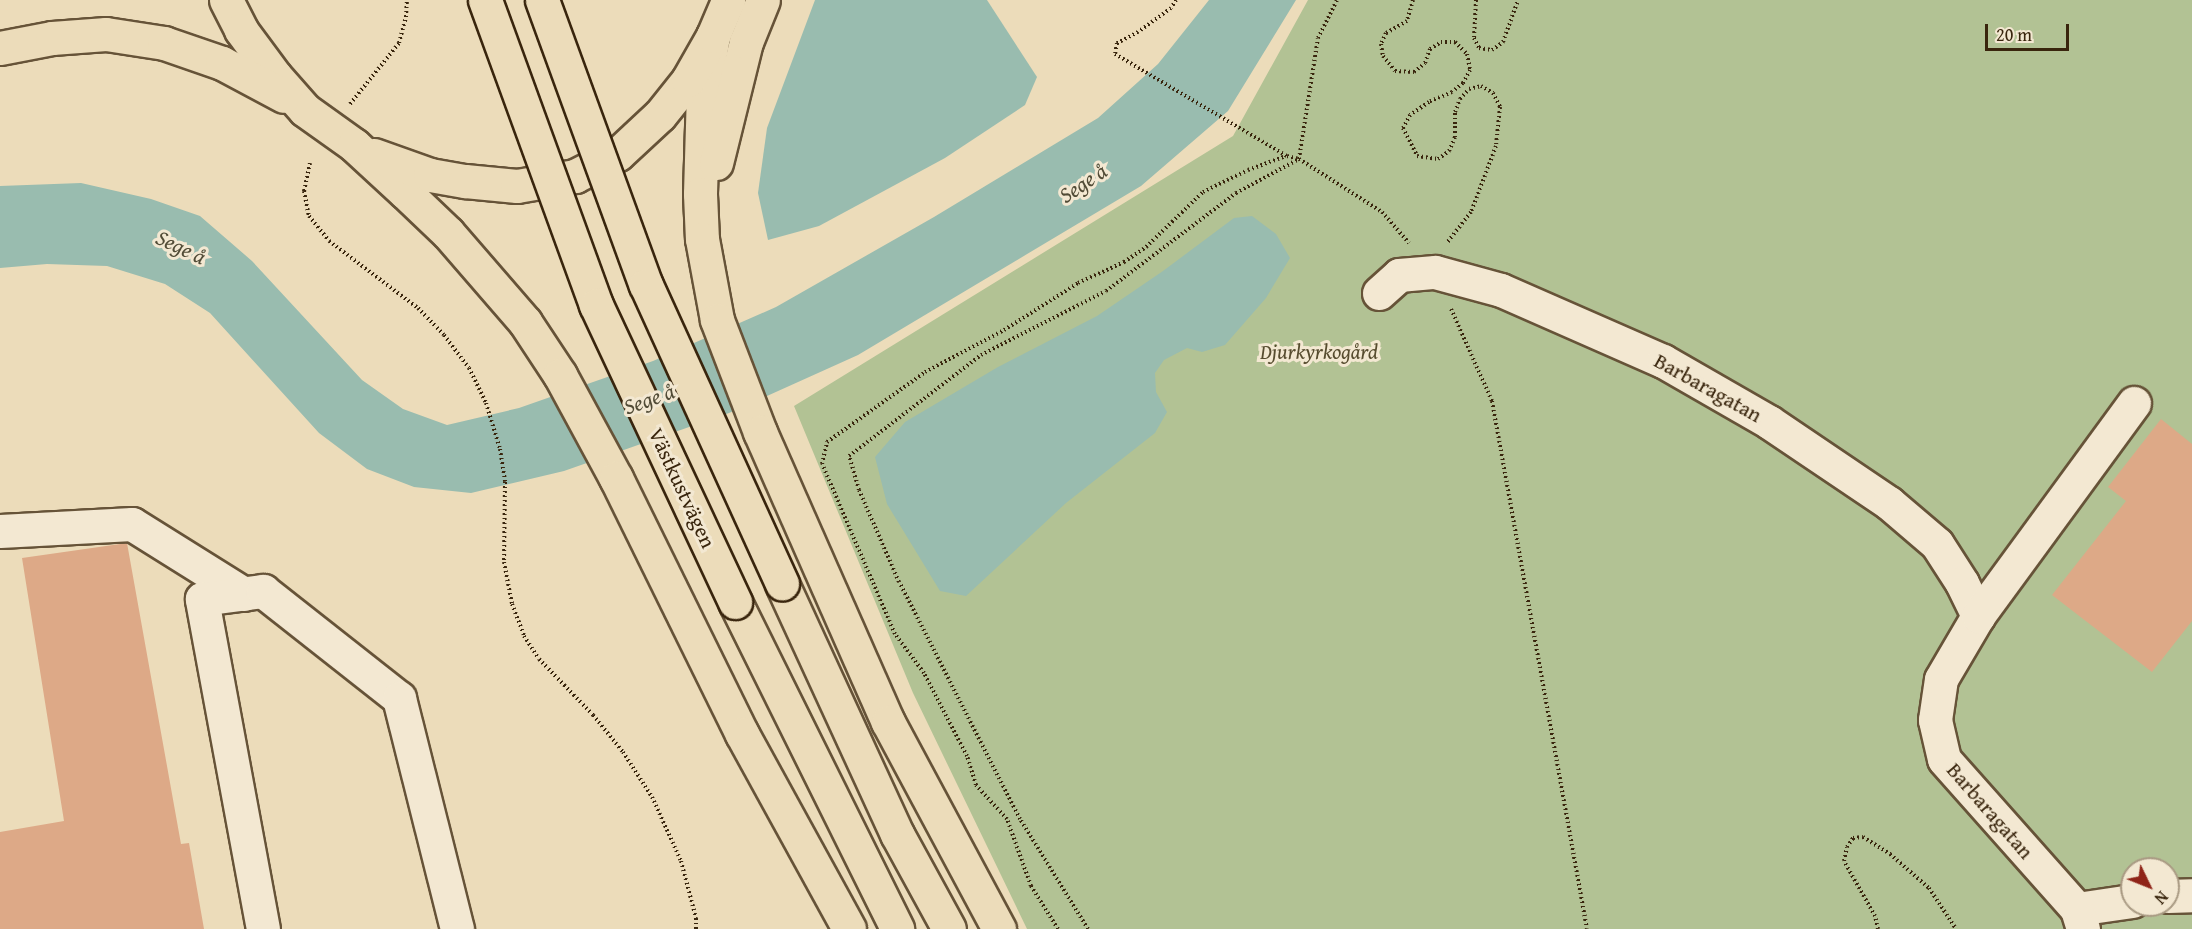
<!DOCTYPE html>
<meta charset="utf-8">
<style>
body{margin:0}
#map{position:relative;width:2192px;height:929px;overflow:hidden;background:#ecdcba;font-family:"Gentium Book Plus",serif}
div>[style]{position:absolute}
.green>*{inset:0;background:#b2c294}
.water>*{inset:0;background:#99bcaf}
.building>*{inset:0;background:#dda987}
.path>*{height:4px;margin-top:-2px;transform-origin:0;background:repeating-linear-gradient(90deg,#39250d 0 1.5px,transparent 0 4.5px)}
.roads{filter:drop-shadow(2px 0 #665338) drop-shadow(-2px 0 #665338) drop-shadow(0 2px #665338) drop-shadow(0 -2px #665338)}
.minor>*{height:33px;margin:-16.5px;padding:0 16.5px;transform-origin:16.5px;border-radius:16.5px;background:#f3e8d2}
.major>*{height:33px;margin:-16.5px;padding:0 16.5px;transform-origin:16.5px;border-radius:16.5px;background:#ecdcba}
.highway>*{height:33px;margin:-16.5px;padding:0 16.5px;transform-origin:16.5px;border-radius:16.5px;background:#ecdcba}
.bridges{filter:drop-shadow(2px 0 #39250d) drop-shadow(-2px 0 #39250d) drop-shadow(0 2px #39250d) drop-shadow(0 -2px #39250d)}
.major-bridge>*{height:33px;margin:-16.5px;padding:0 16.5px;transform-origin:16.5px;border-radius:16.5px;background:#ecdcba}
span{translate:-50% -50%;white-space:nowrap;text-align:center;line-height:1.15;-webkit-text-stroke:6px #f3e8d2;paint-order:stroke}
.park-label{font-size:21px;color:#574c2f;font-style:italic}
.street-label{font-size:21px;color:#39250d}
.water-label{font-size:22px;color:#514b36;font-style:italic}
.north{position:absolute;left:2120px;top:857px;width:60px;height:60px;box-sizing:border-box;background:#f3e8d2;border:2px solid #a99a83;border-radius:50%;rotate:133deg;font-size:16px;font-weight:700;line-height:24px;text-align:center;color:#39250d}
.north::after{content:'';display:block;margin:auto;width:21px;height:27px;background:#8f2418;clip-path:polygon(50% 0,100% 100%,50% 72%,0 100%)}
.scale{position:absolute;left:1985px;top:24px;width:84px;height:27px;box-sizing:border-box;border:3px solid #39250d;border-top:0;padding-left:8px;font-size:18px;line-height:21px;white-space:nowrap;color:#39250d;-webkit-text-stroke:4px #f3e8d2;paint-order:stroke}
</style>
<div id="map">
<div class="green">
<i style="clip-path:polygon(evenodd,1308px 0,2192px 0,2192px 929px,1027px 929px,913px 693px,794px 406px,1233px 136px,1308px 0,2132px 869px,2168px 869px,2168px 905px,2132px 905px,2132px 869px)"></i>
</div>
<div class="water">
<i style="clip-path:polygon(815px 0,987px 0,1037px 77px,1025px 105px,945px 158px,819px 226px,768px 240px,758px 193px,767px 128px)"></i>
<i style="clip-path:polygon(1209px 0,1296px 0,1228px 111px,1141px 186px,858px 355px,729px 413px,564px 471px,471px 493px,414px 487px,367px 469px,319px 433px,210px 313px,165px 284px,107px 266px,47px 264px,0 268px,0 186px,81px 183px,151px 199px,200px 216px,252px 261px,362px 380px,403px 409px,447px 425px,519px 408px,653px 361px,776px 307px,934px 217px,1098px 118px,1158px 64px)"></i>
<i style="clip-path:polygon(1252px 216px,1276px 234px,1290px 258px,1266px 298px,1225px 345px,1202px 352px,1187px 348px,1164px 360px,1155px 373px,1156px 392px,1167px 412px,1155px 433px,1066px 503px,966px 596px,940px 591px,887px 504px,875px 457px,905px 422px,998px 367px,1097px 316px,1163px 271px,1234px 218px)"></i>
</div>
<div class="building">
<i style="clip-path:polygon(2161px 419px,2192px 444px,2192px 621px,2152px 672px,2052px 595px,2126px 501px,2108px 487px)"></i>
<i style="clip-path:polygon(127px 543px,181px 844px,189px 843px,204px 929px,0 929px,0 832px,64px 821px,22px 558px)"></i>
</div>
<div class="path">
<i style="left:1176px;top:0;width:9px;rotate:122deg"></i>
<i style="left:1171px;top:8px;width:41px;rotate:144deg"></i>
<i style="left:1138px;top:32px;width:24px;rotate:152deg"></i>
<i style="left:1117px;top:43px;width:11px;rotate:100deg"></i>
<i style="left:1115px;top:54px;width:200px;rotate:30.7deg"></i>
<i style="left:1287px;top:156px;width:12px;rotate:14deg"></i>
<i style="left:1299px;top:159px;width:98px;rotate:32.6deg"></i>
<i style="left:1382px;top:212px;width:41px;rotate:48.9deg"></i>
<i style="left:1413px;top:0;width:22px;rotate:106deg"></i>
<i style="left:1407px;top:21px;width:24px;rotate:150deg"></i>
<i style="left:1386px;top:33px;width:12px;rotate:114deg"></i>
<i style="left:1381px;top:44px;width:12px;rotate:81deg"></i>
<i style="left:1383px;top:56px;width:19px;rotate:51deg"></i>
<i style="left:1395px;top:71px;width:19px;rotate:3deg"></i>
<i style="left:1414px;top:72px;width:14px;rotate:-39deg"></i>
<i style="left:1425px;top:63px;width:15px;rotate:-70deg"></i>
<i style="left:1430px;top:49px;width:13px;rotate:-32deg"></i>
<i style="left:1441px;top:42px;width:14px"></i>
<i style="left:1455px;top:42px;width:17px;rotate:45deg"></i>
<i style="left:1467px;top:54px;width:16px;rotate:79deg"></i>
<i style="left:1470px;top:70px;width:15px;rotate:118deg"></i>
<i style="left:1463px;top:83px;width:14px;rotate:141deg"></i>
<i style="left:1452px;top:92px;width:25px;rotate:157deg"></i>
<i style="left:1429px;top:102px;width:23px;rotate:146deg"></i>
<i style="left:1410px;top:115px;width:15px;rotate:118deg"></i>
<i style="left:1403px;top:128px;width:31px;rotate:63deg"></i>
<i style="left:1417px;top:156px;width:21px;rotate:8deg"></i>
<i style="left:1438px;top:159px;width:14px;rotate:-36deg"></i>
<i style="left:1449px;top:151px;width:15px;rotate:-67deg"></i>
<i style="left:1455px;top:137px;width:25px;rotate:-90deg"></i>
<i style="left:1455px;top:112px;width:14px;rotate:-69deg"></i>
<i style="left:1460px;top:99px;width:13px;rotate:-48deg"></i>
<i style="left:1469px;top:89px;width:12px;rotate:-14deg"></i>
<i style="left:1481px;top:86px;width:14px;rotate:30deg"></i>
<i style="left:1493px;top:93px;width:16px;rotate:63deg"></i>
<i style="left:1500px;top:107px;width:39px;rotate:96deg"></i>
<i style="left:1496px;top:146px;width:71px;rotate:110.7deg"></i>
<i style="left:1471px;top:212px;width:39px;rotate:128deg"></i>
<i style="left:1476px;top:0;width:38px;rotate:93deg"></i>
<i style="left:1474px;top:38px;width:11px;rotate:63deg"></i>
<i style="left:1479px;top:48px;width:13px;rotate:9deg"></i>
<i style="left:1492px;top:50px;width:14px;rotate:-36deg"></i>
<i style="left:1503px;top:42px;width:45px;rotate:-70.3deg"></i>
<i style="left:350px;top:104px;width:78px;rotate:-51.2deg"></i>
<i style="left:399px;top:43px;width:27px;rotate:-75deg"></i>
<i style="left:406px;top:17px;width:17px;rotate:-87deg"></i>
<i style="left:310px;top:163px;width:29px;rotate:102deg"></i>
<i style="left:304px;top:191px;width:25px;rotate:79deg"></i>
<i style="left:309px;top:216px;width:32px;rotate:51deg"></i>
<i style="left:329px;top:241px;width:111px;rotate:37deg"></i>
<i style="left:418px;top:308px;width:37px;rotate:46deg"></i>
<i style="left:444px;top:335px;width:41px;rotate:52.9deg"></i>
<i style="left:469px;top:368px;width:39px;rotate:64deg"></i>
<i style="left:486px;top:403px;width:48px;rotate:73.1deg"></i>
<i style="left:500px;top:449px;width:33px;rotate:81deg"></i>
<i style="left:505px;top:482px;width:80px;rotate:90.7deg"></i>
<i style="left:504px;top:562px;width:43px;rotate:79.2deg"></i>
<i style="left:512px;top:604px;width:34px;rotate:69deg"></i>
<i style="left:524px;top:636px;width:27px;rotate:57deg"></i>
<i style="left:539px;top:659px;width:78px;rotate:46deg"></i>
<i style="left:593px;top:715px;width:48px;rotate:51deg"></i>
<i style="left:623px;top:752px;width:54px;rotate:57.2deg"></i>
<i style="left:652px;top:797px;width:70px;rotate:65.6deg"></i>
<i style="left:681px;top:861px;width:59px;rotate:75.3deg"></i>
<i style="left:696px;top:918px;width:11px;rotate:90deg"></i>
<i style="left:1451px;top:309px;width:101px;rotate:66deg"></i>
<i style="left:1492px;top:401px;width:536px;rotate:79.8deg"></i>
<i style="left:1058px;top:929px;width:51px;rotate:-122.1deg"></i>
<i style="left:1031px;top:886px;width:71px;rotate:-109.7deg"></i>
<i style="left:1007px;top:819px;width:46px;rotate:-132.4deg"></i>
<i style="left:976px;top:785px;width:30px;rotate:-107deg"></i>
<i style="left:967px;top:756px;width:93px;rotate:-117.4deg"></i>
<i style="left:924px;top:673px;width:49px;rotate:-126.6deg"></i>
<i style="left:895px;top:634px;width:185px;rotate:-113.2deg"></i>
<i style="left:822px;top:464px;width:23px;rotate:-77deg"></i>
<i style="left:827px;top:442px;width:120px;rotate:-35.5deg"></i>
<i style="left:925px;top:372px;width:89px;rotate:-28deg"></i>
<i style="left:1004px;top:330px;width:88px;rotate:-32.4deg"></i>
<i style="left:1078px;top:283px;width:51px;rotate:-24.5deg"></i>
<i style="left:1124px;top:262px;width:27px;rotate:-34deg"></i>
<i style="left:1146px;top:247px;width:79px;rotate:-44deg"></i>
<i style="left:1203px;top:192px;width:50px;rotate:-26.1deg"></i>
<i style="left:1248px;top:170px;width:40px;rotate:-20.2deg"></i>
<i style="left:1088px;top:929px;width:129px;rotate:-121.7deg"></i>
<i style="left:1020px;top:819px;width:266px;rotate:-117deg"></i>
<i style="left:899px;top:582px;width:100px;rotate:-113.5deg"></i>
<i style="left:859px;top:490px;width:35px;rotate:-106deg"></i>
<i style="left:849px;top:456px;width:166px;rotate:-37.4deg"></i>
<i style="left:981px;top:355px;width:140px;rotate:-27.1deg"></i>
<i style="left:1106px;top:291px;width:163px;rotate:-37deg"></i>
<i style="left:1236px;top:193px;width:72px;rotate:-28.4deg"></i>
<i style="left:1299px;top:159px;width:122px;rotate:-81.1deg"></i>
<i style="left:1318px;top:38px;width:42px;rotate:-63.4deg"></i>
<i style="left:1878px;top:929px;width:13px;rotate:-103deg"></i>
<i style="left:1875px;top:916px;width:63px;rotate:-119.4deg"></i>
<i style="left:1844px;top:861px;width:14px;rotate:-78deg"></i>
<i style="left:1847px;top:847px;width:11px;rotate:-56deg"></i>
<i style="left:1853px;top:838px;width:10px;rotate:-6deg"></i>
<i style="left:1863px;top:837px;width:32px;rotate:32deg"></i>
<i style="left:1890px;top:854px;width:52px;rotate:41.1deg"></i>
<i style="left:1929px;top:888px;width:49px;rotate:56.6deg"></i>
</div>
<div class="roads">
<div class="minor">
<i style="left:1379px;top:293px;width:27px;rotate:-42deg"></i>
<i style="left:1399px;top:275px;width:36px;rotate:-5deg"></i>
<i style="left:1435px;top:272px;width:68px;rotate:15.3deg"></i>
<i style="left:1501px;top:290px;width:177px;rotate:23.7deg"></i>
<i style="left:1663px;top:361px;width:122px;rotate:29.9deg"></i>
<i style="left:1769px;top:422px;width:145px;rotate:34deg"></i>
<i style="left:1889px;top:503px;width:63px;rotate:40.5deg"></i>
<i style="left:1937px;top:544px;width:46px;rotate:57.3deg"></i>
<i style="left:1962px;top:583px;width:37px;rotate:64deg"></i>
<i style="left:0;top:531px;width:132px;rotate:-3deg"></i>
<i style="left:132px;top:524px;width:132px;rotate:32deg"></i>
<i style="left:2168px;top:896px;width:24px;rotate:-2deg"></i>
<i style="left:2077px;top:909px;width:56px;rotate:-8.3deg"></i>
<i style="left:263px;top:929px;width:336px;rotate:-100.5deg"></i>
<i style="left:202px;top:599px;width:62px;rotate:-7.5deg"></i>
<i style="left:263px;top:591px;width:173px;rotate:38.2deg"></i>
<i style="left:399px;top:698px;width:238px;rotate:75.9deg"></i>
<i style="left:2083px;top:929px;width:21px;rotate:-107deg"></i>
<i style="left:2077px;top:909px;width:200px;rotate:-131.6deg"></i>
<i style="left:1944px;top:759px;width:40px;rotate:-103deg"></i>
<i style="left:1935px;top:720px;width:41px;rotate:-81.7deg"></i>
<i style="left:1941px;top:679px;width:73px;rotate:-59.6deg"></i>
<i style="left:1978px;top:616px;width:264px;rotate:-53.8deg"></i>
</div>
<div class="major">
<i style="left:782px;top:584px;width:275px;rotate:65.3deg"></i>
<i style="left:897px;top:834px;width:108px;rotate:61.3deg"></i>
<i style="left:735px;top:602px;width:365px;rotate:63.6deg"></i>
</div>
<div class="highway">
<i style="left:226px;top:0;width:34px;rotate:63deg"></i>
<i style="left:241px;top:30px;width:57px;rotate:53.5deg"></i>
<i style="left:275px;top:76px;width:45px;rotate:48.6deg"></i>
<i style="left:305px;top:110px;width:60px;rotate:35.5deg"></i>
<i style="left:354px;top:145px;width:69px;rotate:42.7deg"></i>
<i style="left:405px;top:192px;width:59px;rotate:43.6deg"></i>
<i style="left:448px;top:233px;width:118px;rotate:49.1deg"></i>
<i style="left:525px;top:322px;width:64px;rotate:56.6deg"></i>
<i style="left:560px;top:375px;width:117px;rotate:61.5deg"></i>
<i style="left:616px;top:478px;width:285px;rotate:63.8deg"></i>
<i style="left:742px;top:734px;width:222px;rotate:61.2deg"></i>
<i style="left:713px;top:36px;width:57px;rotate:100.1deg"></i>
<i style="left:703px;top:92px;width:102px;rotate:91.7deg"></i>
<i style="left:700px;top:194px;width:45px;rotate:87.5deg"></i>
<i style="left:702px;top:239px;width:82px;rotate:79.5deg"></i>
<i style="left:717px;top:320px;width:120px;rotate:69deg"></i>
<i style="left:760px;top:432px;width:317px;rotate:66.2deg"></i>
<i style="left:888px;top:722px;width:235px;rotate:61.8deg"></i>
<i style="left:0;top:48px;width:53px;rotate:-10.9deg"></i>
<i style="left:52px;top:38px;width:54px;rotate:-4.2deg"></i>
<i style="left:106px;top:34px;width:59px;rotate:8.8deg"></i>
<i style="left:164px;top:43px;width:61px;rotate:19deg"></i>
<i style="left:222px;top:63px;width:70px;rotate:28deg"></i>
<i style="left:374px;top:155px;width:59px;rotate:19.7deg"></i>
<i style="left:430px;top:175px;width:36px;rotate:10deg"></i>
<i style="left:465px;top:181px;width:52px;rotate:5.5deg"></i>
<i style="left:517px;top:186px;width:59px;rotate:-9.8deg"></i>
<i style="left:575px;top:176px;width:48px;rotate:-27.1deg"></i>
<i style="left:618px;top:154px;width:57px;rotate:-42.9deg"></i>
<i style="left:660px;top:115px;width:45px;rotate:-51.3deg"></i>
<i style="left:688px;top:80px;width:51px;rotate:-60.4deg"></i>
<i style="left:713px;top:36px;width:39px;rotate:-67deg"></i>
<i style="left:716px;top:163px;width:125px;rotate:-76.1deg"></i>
<i style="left:746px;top:42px;width:45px;rotate:-68deg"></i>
</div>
</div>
<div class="bridges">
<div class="major-bridge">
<i style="left:485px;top:0;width:325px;rotate:70deg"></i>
<i style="left:596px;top:305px;width:328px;rotate:64.9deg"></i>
<i style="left:542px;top:0;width:303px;rotate:70deg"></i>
<i style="left:646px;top:285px;width:328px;rotate:65.5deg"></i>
</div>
</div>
<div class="park-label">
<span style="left:1319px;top:352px">Djurkyrkogård</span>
</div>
<div class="street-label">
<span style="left:1708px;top:388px;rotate:29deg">Barbaragatan</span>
<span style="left:682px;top:488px;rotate:65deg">Västkustvägen</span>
<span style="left:1990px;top:811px;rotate:49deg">Barbaragatan</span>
</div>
<div class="water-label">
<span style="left:1083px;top:183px;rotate:-34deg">Sege å</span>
<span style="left:181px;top:247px;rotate:25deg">Sege å</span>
<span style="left:649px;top:399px;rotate:-20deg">Sege å</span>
</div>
<div class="north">N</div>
<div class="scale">20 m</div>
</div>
